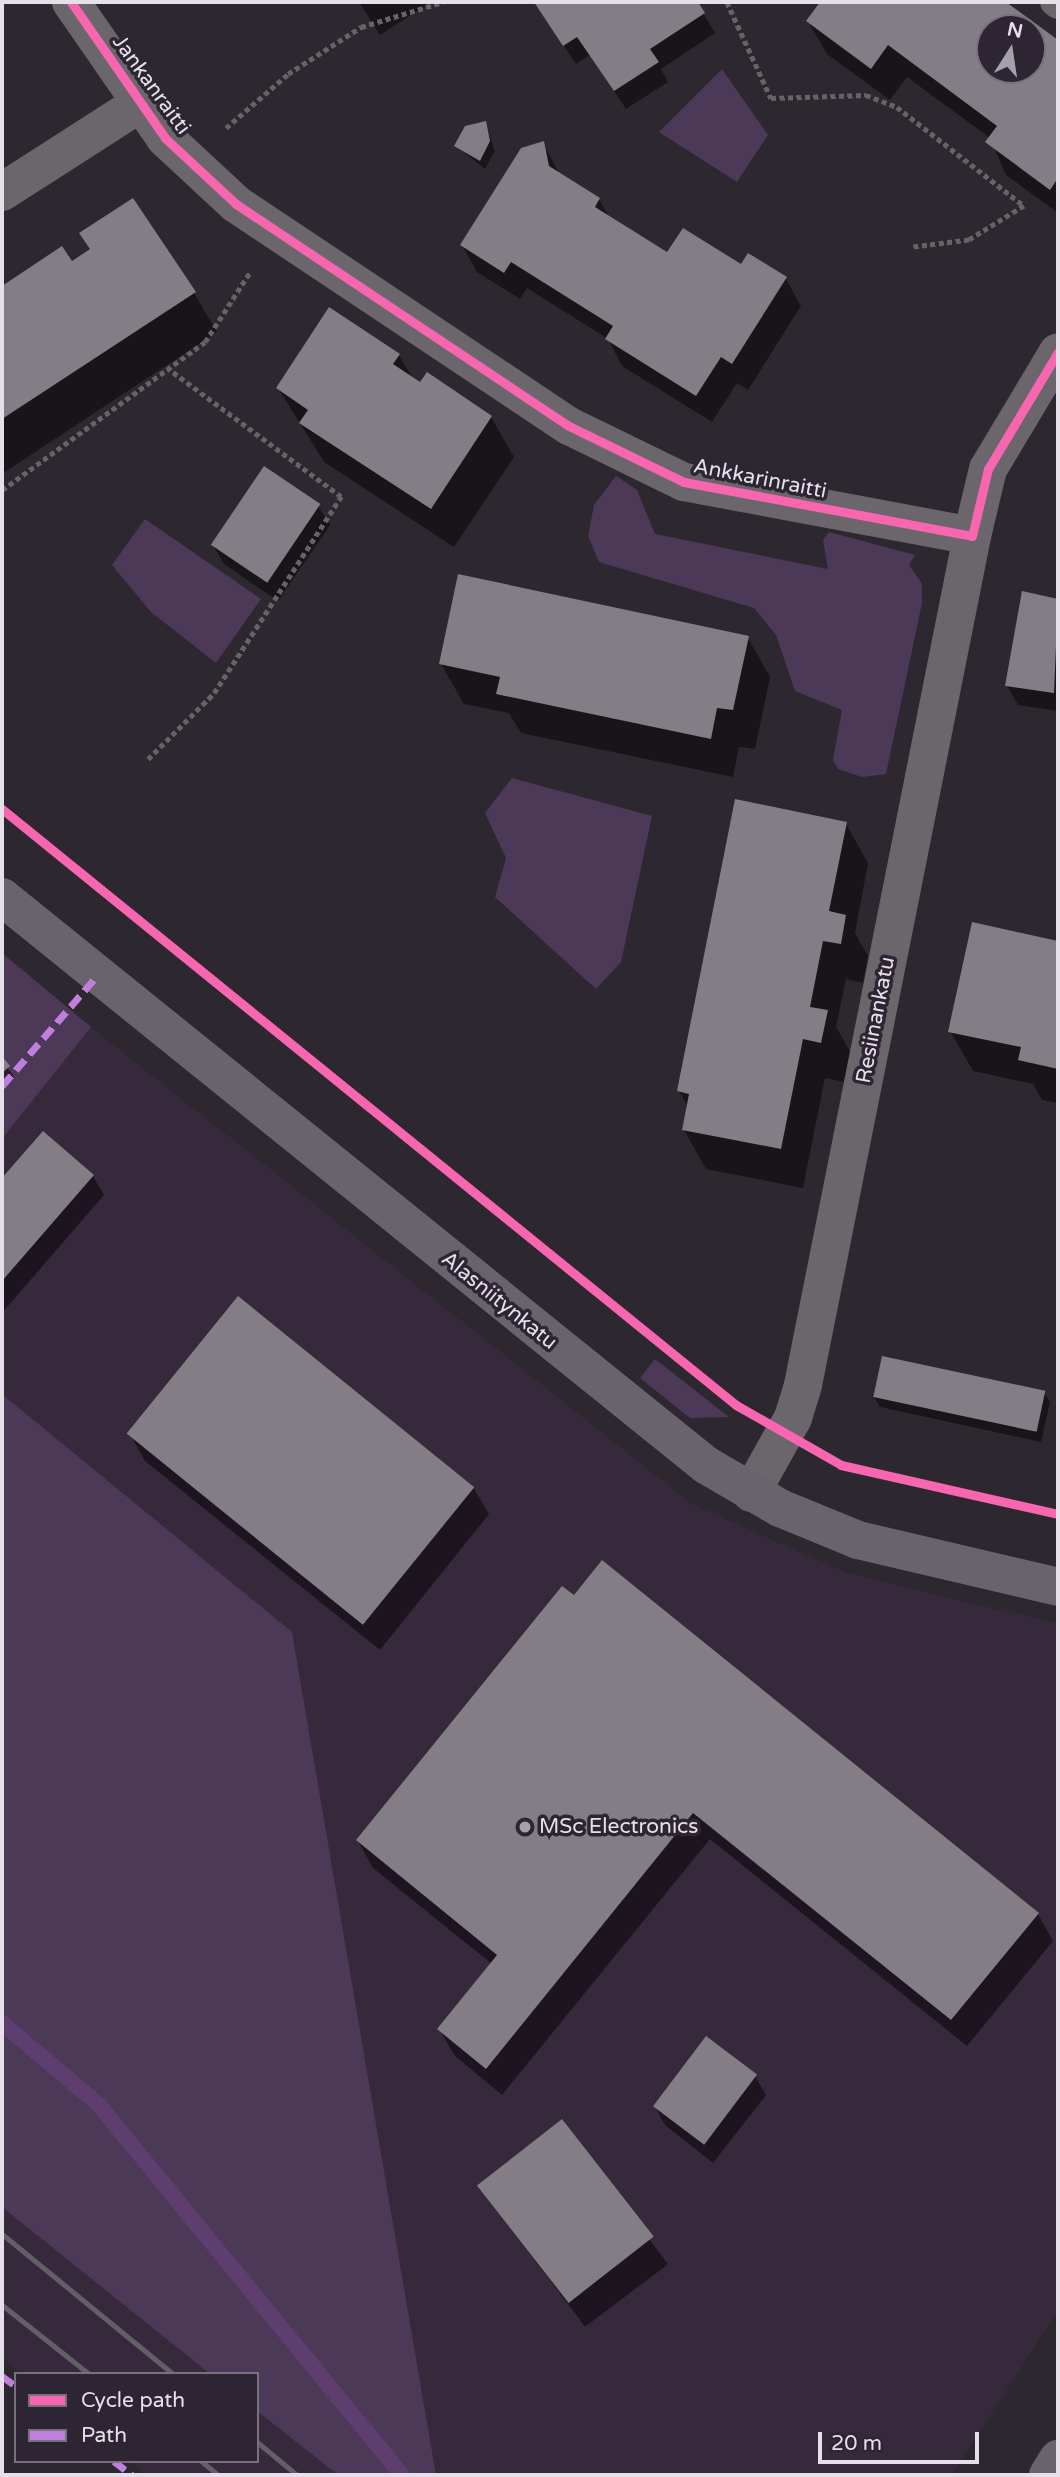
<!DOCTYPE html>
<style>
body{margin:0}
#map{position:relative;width:1060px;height:2477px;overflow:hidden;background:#2d2830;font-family:"Varela Round",sans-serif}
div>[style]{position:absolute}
.built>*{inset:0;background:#35293b}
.green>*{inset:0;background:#4c3857}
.shadow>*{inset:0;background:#0007;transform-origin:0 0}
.stream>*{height:16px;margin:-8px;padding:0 8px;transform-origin:8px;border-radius:8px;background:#5d3e6f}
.building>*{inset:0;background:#837e86;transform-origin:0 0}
.path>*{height:4.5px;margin-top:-2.25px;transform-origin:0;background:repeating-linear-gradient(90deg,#666367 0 5px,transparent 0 8.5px)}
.lane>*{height:28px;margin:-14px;padding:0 14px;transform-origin:14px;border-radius:14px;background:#6a666c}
.street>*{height:38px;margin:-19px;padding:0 19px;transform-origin:19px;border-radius:19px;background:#6a666c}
.secondary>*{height:38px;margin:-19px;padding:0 19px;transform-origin:19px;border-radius:19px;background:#68636c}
.rail>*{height:5px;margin:-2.5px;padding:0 2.5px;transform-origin:2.5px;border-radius:2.5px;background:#635f66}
.quiet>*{height:7px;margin-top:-3.5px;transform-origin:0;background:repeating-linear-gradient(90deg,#c07fdc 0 14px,transparent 0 21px)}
.cycleway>*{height:9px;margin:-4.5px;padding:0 4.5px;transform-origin:4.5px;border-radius:4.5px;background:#f766af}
.dots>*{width:19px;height:19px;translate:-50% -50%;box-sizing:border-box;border:4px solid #2e2533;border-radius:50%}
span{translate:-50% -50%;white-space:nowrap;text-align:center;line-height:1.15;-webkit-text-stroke:7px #2e2533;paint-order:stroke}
.street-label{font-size:21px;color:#e6e0ea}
.poi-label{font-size:21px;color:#e6e0ea}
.left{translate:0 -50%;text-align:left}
.frame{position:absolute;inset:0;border:4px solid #e6e0ea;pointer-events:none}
.legend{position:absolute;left:14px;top:2372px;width:245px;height:91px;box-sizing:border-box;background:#2e2533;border:2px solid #78707c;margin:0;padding:9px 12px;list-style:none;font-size:21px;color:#e6e0ea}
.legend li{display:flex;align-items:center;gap:14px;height:35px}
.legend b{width:35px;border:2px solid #78707c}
.north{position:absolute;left:976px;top:14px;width:70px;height:70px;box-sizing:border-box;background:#2e2533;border:2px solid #78707c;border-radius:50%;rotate:12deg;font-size:19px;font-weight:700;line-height:28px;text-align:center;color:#e6e0ea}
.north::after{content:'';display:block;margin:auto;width:24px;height:32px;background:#a5a0a9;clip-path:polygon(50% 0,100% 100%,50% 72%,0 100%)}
.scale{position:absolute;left:818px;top:2432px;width:161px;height:32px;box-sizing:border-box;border:4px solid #e6e0ea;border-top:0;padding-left:9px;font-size:21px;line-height:24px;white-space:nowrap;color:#e6e0ea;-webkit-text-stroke:5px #2e2533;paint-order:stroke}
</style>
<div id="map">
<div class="built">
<i style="clip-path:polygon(91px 1027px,692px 1504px,847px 1573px,1058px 1624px,1058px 2310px,952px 2475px,436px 2475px,292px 1632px,2px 1394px,2px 1139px)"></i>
<i style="clip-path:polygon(2px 2207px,210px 2374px,21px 2374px,2px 2358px)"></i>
<i style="clip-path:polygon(257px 2411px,338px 2475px,146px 2475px,129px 2461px,257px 2461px)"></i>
</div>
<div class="green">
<i style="clip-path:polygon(722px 69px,768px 135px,737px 182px,659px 132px)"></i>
<i style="clip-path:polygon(616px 476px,637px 490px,655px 534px,828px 569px,823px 540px,829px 532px,915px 555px,909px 565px,922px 584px,922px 603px,886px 774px,862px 777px,838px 769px,833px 760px,842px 710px,795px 691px,776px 635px,754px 608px,599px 562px,588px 536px,594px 505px)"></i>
<i style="clip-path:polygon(145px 519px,261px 599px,216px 663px,151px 612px,112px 565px)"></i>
<i style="clip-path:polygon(512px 778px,652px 816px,621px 962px,596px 989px,495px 897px,506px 858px,485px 813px)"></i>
<i style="clip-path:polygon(2px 953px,91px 1027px,2px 1139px)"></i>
<i style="clip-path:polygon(655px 1359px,729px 1417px,690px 1418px,640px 1378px)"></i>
<i style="clip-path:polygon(2px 1394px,292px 1632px,436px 2475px,338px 2475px,257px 2411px,257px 2374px,210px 2374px,2px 2207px)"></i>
</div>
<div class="shadow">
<i style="clip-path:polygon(359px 2px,431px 2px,380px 35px)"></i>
<i style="clip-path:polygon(535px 2px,696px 2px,715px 33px,661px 69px,668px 82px,626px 109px,590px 55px,576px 64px)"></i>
<i style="clip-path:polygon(evenodd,822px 2px,1007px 2px,1058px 42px,1058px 213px,1006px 175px,990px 138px,907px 77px,890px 100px,827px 54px,808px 21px,822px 2px,990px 28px,1032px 28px,1032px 70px,990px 70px,990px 28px)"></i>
<i style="clip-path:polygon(485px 123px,495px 151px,485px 169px,456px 146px)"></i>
<i style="clip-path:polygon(543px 143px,560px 175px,599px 199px,610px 219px,667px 254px,786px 279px,801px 306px,748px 390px,737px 383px,712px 422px,622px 366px,608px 339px,527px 288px,520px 299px,477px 272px,462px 245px)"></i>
<i style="clip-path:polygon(62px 248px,72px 263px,194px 293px,217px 332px,2px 474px,2px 288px)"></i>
<i style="clip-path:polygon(399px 355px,413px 379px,491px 417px,514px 457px,454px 547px,324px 462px,278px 388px)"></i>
<i style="clip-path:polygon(318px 506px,330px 525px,278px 601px,224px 564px,213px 545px)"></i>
<i style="clip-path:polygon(1024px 593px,1058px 601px,1058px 711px,1018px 705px,1007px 686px)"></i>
<i style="clip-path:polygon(748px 638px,770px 677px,755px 749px,739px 747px,733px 777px,521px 733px,509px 713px,464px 704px,441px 664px)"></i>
<i style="clip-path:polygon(846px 824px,868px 863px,855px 933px,868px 956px,863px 983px,846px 979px,836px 1027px,850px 1051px,844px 1082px,825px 1078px,803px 1188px,706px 1169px,684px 1130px,688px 1107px,679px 1091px)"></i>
<i style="clip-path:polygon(973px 924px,1058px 943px,1058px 1103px,1042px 1100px,1033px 1084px,973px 1071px,950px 1031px)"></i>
<i style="clip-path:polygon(2px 1059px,14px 1077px,2px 1087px)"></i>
<i style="clip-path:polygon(44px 1133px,93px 1176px,104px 1195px,2px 1313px,2px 1181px)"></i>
<i style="clip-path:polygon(1044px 1392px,1050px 1402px,1041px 1442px,880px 1407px,874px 1397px)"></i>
<i style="clip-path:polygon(130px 1434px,473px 1487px,489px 1514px,380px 1650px,145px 1461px)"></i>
<i style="clip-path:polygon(562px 1588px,1038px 1914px,1053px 1941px,967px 2046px,710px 1839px,502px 2095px,455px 2056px,439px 2029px,492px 1964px,373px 1868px,358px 1841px)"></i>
<i style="clip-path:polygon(755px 2076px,766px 2095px,713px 2163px,665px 2125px,654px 2105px)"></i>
<i style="left:561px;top:2122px;width:178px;height:104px;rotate:53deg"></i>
</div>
<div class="stream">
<i style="left:2px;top:2023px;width:127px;rotate:40.2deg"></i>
<i style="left:99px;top:2105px;width:478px;rotate:50.7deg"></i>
</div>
<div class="building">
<i style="clip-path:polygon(534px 2px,698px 2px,705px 13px,650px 49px,659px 62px,614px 91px,577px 37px,563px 46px)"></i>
<i style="clip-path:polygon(evenodd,820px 2px,1006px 2px,1058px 40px,1058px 178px,1050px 190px,985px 142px,997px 126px,888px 45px,871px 69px,806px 21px,820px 2px,990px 28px,1032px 28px,1032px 70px,990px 70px,990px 28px)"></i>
<i style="clip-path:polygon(486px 121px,490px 141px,480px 161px,454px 146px,465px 126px)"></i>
<i style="clip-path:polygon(544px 141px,549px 166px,600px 198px,595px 207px,667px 252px,683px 228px,741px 264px,748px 253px,787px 277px,732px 364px,721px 357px,696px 396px,605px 339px,613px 326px,511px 262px,504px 273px,460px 245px,521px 148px)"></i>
<i style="clip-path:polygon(133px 198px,196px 292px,2px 419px,2px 286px,62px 246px,72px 261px,90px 249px,79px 233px)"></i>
<i style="clip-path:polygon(329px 307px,400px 354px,393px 364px,420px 382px,427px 372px,492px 416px,431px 509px,299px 423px,308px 410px,276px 388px)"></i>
<i style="left:264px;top:466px;width:68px;height:95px;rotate:34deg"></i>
<i style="clip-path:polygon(458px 574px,749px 636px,733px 710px,717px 708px,711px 739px,496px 694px,500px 677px,439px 664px)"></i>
<i style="clip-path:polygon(1022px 591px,1058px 599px,1054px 693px,1005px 686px)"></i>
<i style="clip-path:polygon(735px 799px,847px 822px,829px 911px,846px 915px,841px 944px,823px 941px,810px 1007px,828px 1010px,821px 1043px,803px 1039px,781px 1149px,682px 1130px,689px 1094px,677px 1091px)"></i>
<i style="clip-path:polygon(972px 922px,1058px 941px,1058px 1069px,1018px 1060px,1021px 1047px,948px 1032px)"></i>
<i style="clip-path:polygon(2px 1056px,10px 1066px,2px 1073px)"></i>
<i style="clip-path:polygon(43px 1131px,94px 1175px,2px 1281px,2px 1178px)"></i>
<i style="left:238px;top:1296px;width:304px;height:177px;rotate:39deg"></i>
<i style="left:882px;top:1356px;width:167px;height:42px;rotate:12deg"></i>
<i style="clip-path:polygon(602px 1560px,1039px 1913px,951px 2020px,693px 1813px,486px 2069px,437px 2029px,497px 1955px,356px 1840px,562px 1586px,574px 1595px)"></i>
<i style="left:706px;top:2036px;width:64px;height:88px;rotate:37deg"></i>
<i style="left:562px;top:2119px;width:149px;height:108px;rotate:52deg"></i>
</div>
<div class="path">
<i style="left:727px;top:2px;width:106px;rotate:65.4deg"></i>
<i style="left:771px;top:98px;width:95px;rotate:-1.8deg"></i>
<i style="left:866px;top:95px;width:33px;rotate:21deg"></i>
<i style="left:897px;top:107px;width:161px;rotate:37.9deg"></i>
<i style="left:1024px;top:206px;width:65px;rotate:148.3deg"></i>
<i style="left:969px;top:240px;width:56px;rotate:172.9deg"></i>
<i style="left:226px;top:128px;width:82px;rotate:-41.1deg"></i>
<i style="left:288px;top:74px;width:87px;rotate:-32.8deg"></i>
<i style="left:361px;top:27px;width:86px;rotate:-17deg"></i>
<i style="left:2px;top:490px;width:251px;rotate:-36.1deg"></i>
<i style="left:205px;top:342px;width:83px;rotate:-57.3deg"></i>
<i style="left:148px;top:759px;width:93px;rotate:-45deg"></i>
<i style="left:214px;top:693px;width:234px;rotate:-57.1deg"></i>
<i style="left:341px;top:497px;width:215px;rotate:-143.5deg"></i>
</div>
<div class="lane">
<i style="left:1054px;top:2px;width:5px;rotate:37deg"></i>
</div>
<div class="street">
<i style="left:71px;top:2px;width:165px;rotate:55.3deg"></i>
<i style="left:165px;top:138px;width:97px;rotate:42.9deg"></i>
<i style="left:236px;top:204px;width:400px;rotate:33.7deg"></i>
<i style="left:569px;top:426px;width:128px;rotate:26deg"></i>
<i style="left:684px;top:482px;width:293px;rotate:10.6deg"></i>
<i style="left:972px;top:536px;width:69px;rotate:-76.6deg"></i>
<i style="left:988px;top:469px;width:136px;rotate:-59.1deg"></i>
<i style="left:2px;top:192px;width:163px;rotate:-32.7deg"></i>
<i style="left:751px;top:1493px;width:86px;rotate:-60.8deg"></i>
<i style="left:793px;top:1418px;width:34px;rotate:-73deg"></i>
<i style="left:803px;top:1385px;width:866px;rotate:-78.74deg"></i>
</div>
<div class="secondary">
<i style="left:2px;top:897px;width:905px;rotate:38.9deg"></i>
<i style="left:706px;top:1465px;width:86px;rotate:30.2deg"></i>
<i style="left:780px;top:1508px;width:84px;rotate:22.3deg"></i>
<i style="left:858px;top:1540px;width:205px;rotate:13.2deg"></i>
<i style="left:1048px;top:2475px;width:19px;rotate:-58deg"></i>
</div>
<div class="rail">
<i style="left:2px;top:2234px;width:221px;rotate:39.3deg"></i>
<i style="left:2px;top:2305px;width:111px;rotate:38.4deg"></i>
<i style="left:257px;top:2442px;width:52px;rotate:39.5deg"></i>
<i style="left:201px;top:2461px;width:22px;rotate:39deg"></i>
</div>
<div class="quiet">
<i style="left:2px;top:1086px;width:145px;rotate:-49.2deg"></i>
<i style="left:2px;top:2376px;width:17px;rotate:36deg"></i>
<i style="left:114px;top:2461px;width:23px;rotate:38deg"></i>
</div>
<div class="cycleway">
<i style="left:71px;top:2px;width:165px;rotate:55.3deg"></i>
<i style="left:165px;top:138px;width:97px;rotate:42.9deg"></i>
<i style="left:236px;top:204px;width:400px;rotate:33.7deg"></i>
<i style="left:569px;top:426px;width:128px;rotate:26deg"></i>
<i style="left:684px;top:482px;width:293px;rotate:10.6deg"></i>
<i style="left:972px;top:536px;width:69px;rotate:-76.6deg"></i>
<i style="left:988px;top:469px;width:136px;rotate:-59.1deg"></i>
<i style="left:2px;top:809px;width:946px;rotate:39.08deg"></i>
<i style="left:736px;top:1405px;width:121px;rotate:29.7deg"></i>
<i style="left:841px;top:1465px;width:222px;rotate:12.7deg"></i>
</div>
<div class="dots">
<i style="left:525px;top:1827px;background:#a5a0a9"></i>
</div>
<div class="street-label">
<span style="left:151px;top:85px;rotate:54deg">Jankanraitti</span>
<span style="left:760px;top:479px;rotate:11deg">Ankkarinraitti</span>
<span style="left:876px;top:1020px;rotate:-79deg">Resiinankatu</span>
<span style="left:499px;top:1301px;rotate:39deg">Alasniitynkatu</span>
</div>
<div class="poi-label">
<span class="left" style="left:539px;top:1827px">MSc Electronics</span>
</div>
<div class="frame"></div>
<ul class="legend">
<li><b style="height:9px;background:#f766af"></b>Cycle path</li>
<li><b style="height:9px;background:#c07fdc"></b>Path</li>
</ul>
<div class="north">N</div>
<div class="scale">20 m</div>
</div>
